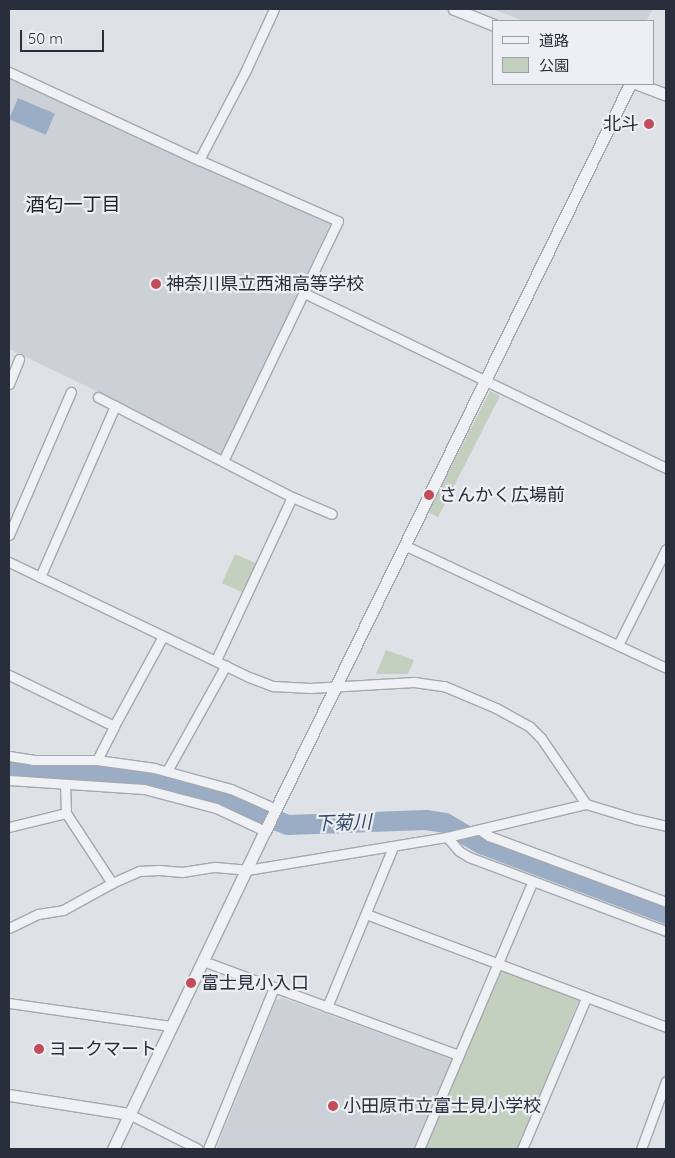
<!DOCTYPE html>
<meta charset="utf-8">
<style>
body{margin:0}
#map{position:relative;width:675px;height:1158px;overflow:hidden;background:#dee1e6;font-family:Quicksand,"Noto Sans JP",sans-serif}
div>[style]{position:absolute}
.built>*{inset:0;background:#ccd0d7}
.green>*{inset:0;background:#c3cfbf;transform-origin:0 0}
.water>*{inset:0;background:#9badc4;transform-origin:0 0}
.river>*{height:20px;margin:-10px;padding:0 10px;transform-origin:10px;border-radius:10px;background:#9badc4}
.roads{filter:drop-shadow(1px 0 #a4a8af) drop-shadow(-1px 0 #a4a8af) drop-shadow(0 1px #a4a8af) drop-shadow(0 -1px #a4a8af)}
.minor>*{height:9px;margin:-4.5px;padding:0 4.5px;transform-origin:4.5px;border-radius:4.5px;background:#f0f1f5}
.tertiary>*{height:11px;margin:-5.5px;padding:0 5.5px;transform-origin:5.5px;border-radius:5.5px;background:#f0f1f5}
.dots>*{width:14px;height:14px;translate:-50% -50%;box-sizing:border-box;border:2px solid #edeff4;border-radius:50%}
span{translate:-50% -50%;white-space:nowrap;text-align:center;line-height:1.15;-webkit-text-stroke:4.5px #edeff4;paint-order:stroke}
.poi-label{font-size:18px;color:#282e3b}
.right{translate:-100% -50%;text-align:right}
.left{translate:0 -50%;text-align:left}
.neighbourhood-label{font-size:19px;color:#1a202c}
.water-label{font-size:19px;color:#364c6c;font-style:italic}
.frame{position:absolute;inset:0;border:10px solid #282e3b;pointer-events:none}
.legend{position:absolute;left:492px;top:20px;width:162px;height:65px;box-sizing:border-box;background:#edeff4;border:1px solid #9ea2aa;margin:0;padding:6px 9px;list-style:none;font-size:15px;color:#282e3b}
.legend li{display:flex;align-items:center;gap:10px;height:25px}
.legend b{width:25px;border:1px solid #9ea2aa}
.scale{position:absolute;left:20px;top:30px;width:84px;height:22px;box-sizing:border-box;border:2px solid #282e3b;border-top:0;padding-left:6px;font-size:15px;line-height:18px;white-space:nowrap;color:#282e3b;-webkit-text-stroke:4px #edeff4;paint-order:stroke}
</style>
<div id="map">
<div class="built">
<i style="clip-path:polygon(493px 9px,653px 9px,646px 21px,524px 21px)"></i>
<i style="clip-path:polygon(9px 75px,332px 220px,224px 454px,220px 456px,105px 395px,9px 349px)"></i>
<i style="clip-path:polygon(282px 998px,449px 1058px,452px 1062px,413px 1149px,216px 1149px,276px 1000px)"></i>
</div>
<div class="green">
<i style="left:490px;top:391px;width:11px;height:136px;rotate:27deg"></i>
<i style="left:235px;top:554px;width:24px;height:32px;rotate:24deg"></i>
<i style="clip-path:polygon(386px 650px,414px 660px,408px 674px,376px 674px)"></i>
<i style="clip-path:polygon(500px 970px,579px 1000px,517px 1149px,425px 1149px)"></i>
</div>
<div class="water">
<i style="left:18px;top:98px;width:40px;height:23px;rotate:23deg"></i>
</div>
<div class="river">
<i style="left:9px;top:770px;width:14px;rotate:12deg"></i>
<i style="left:23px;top:773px;width:94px;rotate:1.8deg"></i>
<i style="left:117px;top:776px;width:50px;rotate:8deg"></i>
<i style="left:167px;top:783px;width:79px;rotate:17.7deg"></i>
<i style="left:242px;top:807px;width:49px;rotate:21.4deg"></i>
<i style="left:288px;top:825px;width:138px;rotate:-2.1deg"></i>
<i style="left:426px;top:820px;width:19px;rotate:9deg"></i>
<i style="left:445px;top:823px;width:42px;rotate:30.3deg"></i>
<i style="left:481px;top:844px;width:198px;rotate:20.7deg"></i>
</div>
<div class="roads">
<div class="minor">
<i style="left:9px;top:72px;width:209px;rotate:24.9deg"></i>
<i style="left:304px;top:293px;width:402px;rotate:25.8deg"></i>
<i style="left:9px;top:384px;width:27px;rotate:-68deg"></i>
<i style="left:98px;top:397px;width:218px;rotate:27.3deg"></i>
<i style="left:223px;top:461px;width:266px;rotate:-64.4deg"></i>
<i style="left:338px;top:221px;width:152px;rotate:-156.3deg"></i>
<i style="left:199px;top:160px;width:99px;rotate:-62.4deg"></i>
<i style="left:245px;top:72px;width:69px;rotate:-65.3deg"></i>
<i style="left:9px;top:535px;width:156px;rotate:-66.6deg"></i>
<i style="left:406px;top:546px;width:287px;rotate:25.1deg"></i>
<i style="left:9px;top:562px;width:266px;rotate:25.6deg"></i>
<i style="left:249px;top:677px;width:26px;rotate:21deg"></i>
<i style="left:273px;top:686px;width:37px;rotate:3deg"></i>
<i style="left:310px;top:688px;width:104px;rotate:-3.3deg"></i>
<i style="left:414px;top:682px;width:30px;rotate:8deg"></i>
<i style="left:444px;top:686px;width:56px;rotate:22.9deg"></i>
<i style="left:496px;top:708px;width:38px;rotate:29deg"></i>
<i style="left:529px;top:726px;width:17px;rotate:45deg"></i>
<i style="left:541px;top:738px;width:80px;rotate:55.7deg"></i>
<i style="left:40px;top:577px;width:187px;rotate:-66.3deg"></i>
<i style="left:618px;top:645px;width:107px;rotate:-63.4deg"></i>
<i style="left:216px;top:660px;width:180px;rotate:-65deg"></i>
<i style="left:292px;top:497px;width:43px;rotate:23deg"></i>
<i style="left:9px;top:675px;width:117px;rotate:25.9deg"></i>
<i style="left:114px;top:726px;width:102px;rotate:-61.4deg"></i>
<i style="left:9px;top:756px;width:24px;rotate:9deg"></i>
<i style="left:33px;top:760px;width:64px"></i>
<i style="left:97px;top:760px;width:58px;rotate:8deg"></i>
<i style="left:154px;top:768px;width:80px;rotate:15.3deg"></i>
<i style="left:231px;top:789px;width:49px;rotate:24deg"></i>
<i style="left:97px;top:760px;width:38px;rotate:-63deg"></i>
<i style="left:167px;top:771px;width:121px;rotate:-60.9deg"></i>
<i style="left:9px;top:780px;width:135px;rotate:3.8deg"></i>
<i style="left:144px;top:789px;width:74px;rotate:14.8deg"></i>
<i style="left:216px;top:808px;width:54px;rotate:25.1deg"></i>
<i style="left:65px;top:784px;width:29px;rotate:88deg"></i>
<i style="left:9px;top:827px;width:59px;rotate:-13.8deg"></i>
<i style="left:66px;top:813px;width:84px;rotate:56.7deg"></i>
<i style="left:480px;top:830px;width:11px;rotate:34deg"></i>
<i style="left:489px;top:836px;width:189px;rotate:20.4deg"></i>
<i style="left:447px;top:837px;width:18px;rotate:49deg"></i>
<i style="left:459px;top:851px;width:12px;rotate:31deg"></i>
<i style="left:469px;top:857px;width:210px;rotate:20.6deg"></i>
<i style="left:366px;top:914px;width:321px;rotate:20.6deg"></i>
<i style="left:9px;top:928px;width:32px;rotate:-26deg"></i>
<i style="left:38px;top:914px;width:25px;rotate:-9deg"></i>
<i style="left:63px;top:910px;width:56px;rotate:-28.9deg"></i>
<i style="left:112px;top:883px;width:30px;rotate:-24deg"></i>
<i style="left:139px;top:871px;width:20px;rotate:-3deg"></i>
<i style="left:159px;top:870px;width:23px;rotate:5deg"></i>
<i style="left:182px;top:872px;width:33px;rotate:-9deg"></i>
<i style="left:215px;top:867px;width:32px;rotate:5deg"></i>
<i style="left:247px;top:870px;width:203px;rotate:-9.4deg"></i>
<i style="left:447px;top:837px;width:143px;rotate:-13.4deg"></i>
<i style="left:586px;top:804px;width:52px;rotate:16.7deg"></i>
<i style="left:636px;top:819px;width:31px;rotate:13deg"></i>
<i style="left:203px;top:961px;width:272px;rotate:20.2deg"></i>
<i style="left:9px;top:1003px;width:164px;rotate:8.1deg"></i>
<i style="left:327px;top:1007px;width:173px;rotate:-67.6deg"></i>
<i style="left:129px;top:1114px;width:77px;rotate:26.9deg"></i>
<i style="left:208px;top:1149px;width:175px;rotate:-67.8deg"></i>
<i style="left:419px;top:1149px;width:289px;rotate:-67deg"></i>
<i style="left:522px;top:1149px;width:164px;rotate:-67deg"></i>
<i style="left:641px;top:1149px;width:72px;rotate:-69.8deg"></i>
</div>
<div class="tertiary">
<i style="left:454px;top:9px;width:43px;rotate:21.8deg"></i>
<i style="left:638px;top:84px;width:30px;rotate:21deg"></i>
<i style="left:9px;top:1095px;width:121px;rotate:9deg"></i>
<i style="left:113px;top:1149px;width:352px;rotate:-64.5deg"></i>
<i style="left:265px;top:831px;width:831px;rotate:-63.96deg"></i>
</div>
</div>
<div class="dots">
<i style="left:649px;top:124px;background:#c34b59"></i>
<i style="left:156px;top:284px;background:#c34b59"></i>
<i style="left:429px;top:495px;background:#c34b59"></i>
<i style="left:191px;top:983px;background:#c34b59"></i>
<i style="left:39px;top:1049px;background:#c34b59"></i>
<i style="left:333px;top:1106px;background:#c34b59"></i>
</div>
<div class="poi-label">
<span class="right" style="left:639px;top:124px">北斗</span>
<span class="left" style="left:166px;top:284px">神奈川県立西湘高等学校</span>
<span class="left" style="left:439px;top:495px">さんかく広場前</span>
<span class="left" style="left:201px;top:983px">富士見小入口</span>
<span class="left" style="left:49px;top:1049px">ヨークマート</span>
<span class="left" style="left:343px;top:1106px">小田原市立富士見小学校</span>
</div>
<div class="neighbourhood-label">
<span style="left:73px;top:205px">酒匂一丁目</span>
</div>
<div class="water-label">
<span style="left:343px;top:823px;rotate:-2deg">下菊川</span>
</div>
<div class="frame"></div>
<ul class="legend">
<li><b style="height:6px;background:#f0f1f5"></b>道路</li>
<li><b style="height:14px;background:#c3cfbf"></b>公園</li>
</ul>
<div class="scale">50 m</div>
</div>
